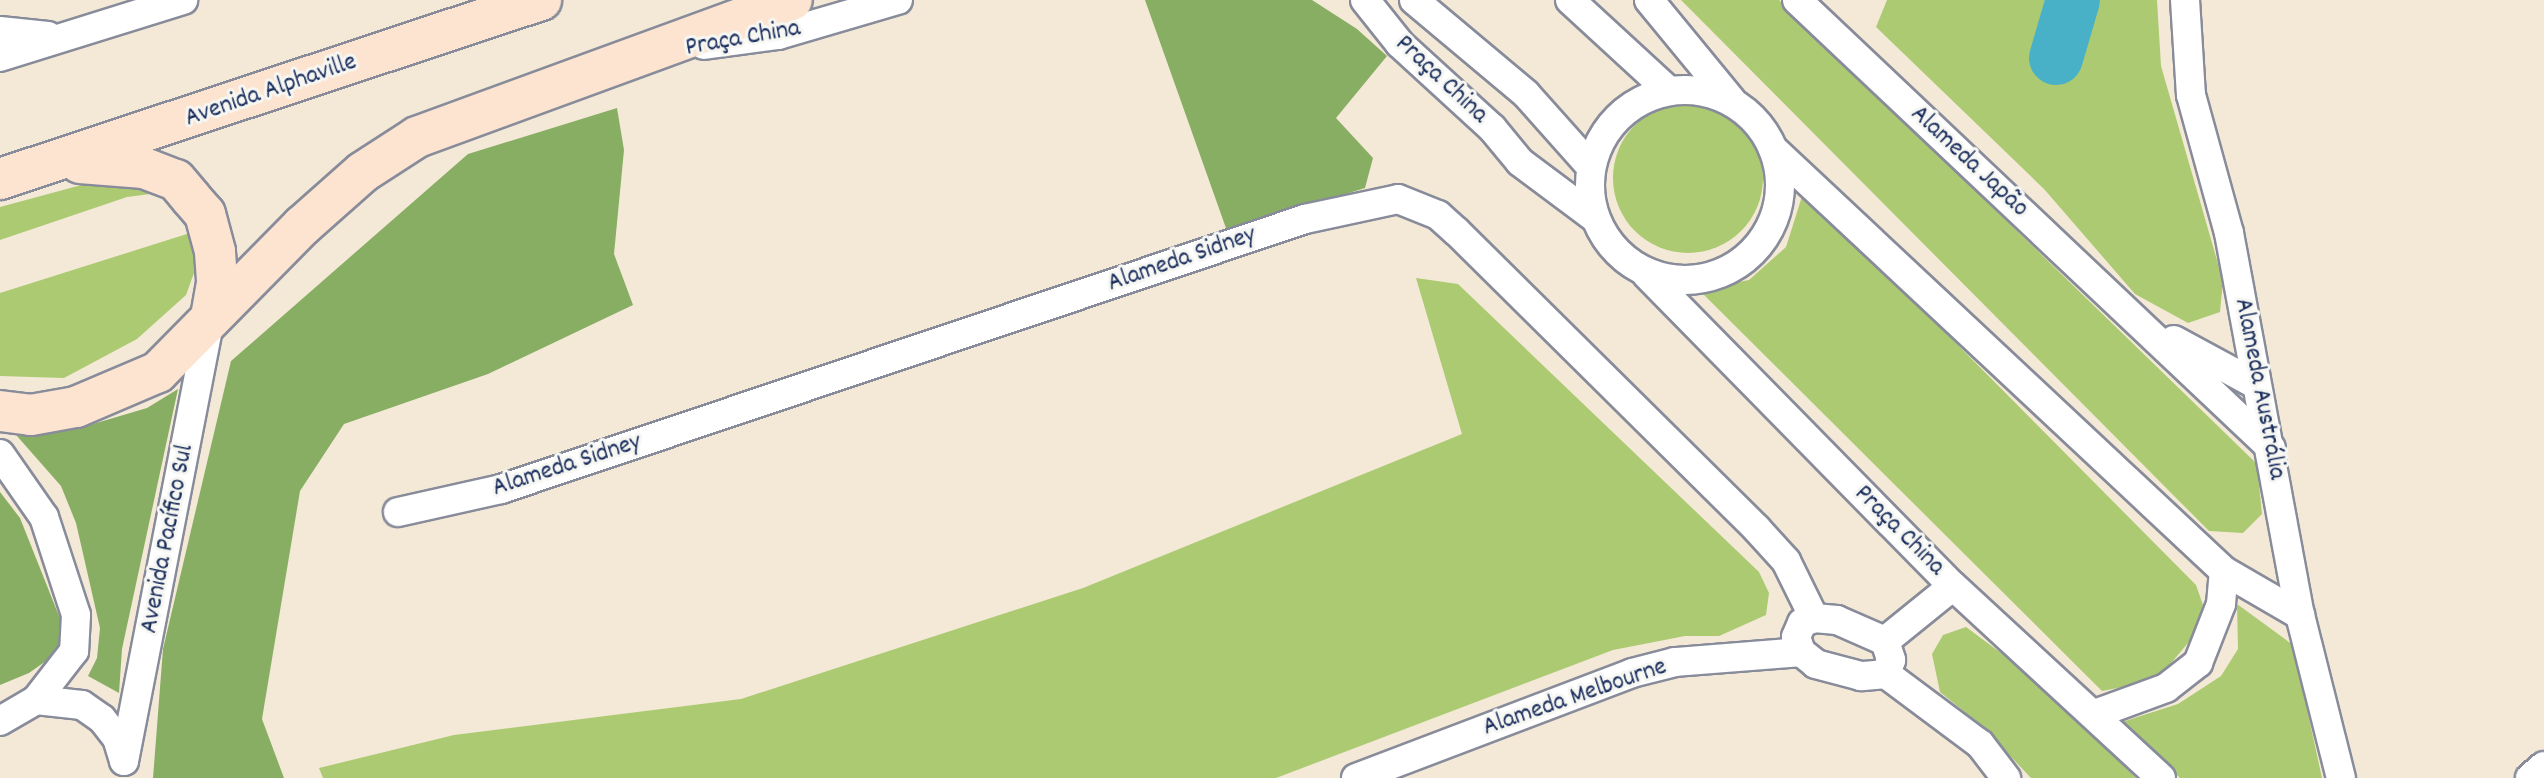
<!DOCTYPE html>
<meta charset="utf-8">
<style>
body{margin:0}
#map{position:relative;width:2544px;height:778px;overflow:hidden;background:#f4e9d7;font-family:Dekko,sans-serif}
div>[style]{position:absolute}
.green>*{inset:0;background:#abca72}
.round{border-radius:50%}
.forest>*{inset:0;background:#88ae64}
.river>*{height:54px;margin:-27px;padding:0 27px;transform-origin:27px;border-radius:27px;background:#49b1c7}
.roads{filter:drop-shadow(2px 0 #888c9a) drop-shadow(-2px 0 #888c9a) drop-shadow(0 2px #888c9a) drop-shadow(0 -2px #888c9a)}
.street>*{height:28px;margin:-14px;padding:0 14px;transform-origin:14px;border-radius:14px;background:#fff}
.street>.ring{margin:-14px;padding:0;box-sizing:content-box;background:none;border:28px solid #fff;border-radius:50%}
.secondary>*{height:40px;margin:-20px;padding:0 20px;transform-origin:20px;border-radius:20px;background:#fde4d0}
span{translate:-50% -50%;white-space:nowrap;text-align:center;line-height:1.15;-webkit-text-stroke:6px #f6f6f2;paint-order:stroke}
.street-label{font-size:26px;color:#1b2f5e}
</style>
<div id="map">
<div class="green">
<i style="clip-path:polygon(1681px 0,1779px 0,2257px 464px,2262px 514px,2243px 533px,2209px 531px)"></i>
<i style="clip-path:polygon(1887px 0,2157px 0,2161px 66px,2223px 281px,2220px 312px,2188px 323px,2135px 294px,2044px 189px,1876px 27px)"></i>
<i class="round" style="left:1613px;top:103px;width:150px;height:150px"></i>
<i style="clip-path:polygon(111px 177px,158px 193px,127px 197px,0 240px,0 207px)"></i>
<i style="clip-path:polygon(1804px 190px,2196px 585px,2203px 605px,2193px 637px,2167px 668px,2148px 682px,2102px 691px,1699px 290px,1749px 280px,1786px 247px)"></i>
<i style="clip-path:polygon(190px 233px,198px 262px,186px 295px,137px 339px,64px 378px,0 376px,0 293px)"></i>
<i style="clip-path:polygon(1416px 278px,1458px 284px,1759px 572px,1769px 593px,1766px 615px,1719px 636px,1685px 636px,1613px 650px,1276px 778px,323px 778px,319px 768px,454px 735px,741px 699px,1083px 588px,1462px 434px)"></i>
<i style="clip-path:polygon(2237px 604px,2293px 645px,2322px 778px,2180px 778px,2122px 722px,2178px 704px,2221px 676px,2238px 649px)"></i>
<i style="clip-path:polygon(1966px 627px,2044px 685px,2136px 778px,2031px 778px,1981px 725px,1940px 692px,1932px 654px,1943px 635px)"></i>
</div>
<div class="forest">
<i style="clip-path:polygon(1145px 0,1312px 0,1357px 29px,1387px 56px,1336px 118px,1373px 158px,1365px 188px,1227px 231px)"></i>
<i style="clip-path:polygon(617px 108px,624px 150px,614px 254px,633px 305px,488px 374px,344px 424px,300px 491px,262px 719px,284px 778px,153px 778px,163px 649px,231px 361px,468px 154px)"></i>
<i style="clip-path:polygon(178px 389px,122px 649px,119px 693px,88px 676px,97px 658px,100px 628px,76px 523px,61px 486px,17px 436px,76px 429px,147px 408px)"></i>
<i style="clip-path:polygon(0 492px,20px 518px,63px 626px,60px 651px,29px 673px,0 685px)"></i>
</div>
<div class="river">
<i style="left:2056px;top:58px;width:60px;rotate:-73.7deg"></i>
</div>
<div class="roads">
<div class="street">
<i style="left:1365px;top:0;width:56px;rotate:51.5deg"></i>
<i style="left:1400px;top:44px;width:125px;rotate:42.4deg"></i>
<i style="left:1492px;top:128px;width:44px;rotate:50.5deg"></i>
<i style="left:1520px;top:162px;width:94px;rotate:36.7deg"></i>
<i style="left:1414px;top:0;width:146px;rotate:40deg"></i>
<i style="left:1526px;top:94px;width:98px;rotate:48.3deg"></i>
<i style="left:1570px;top:0;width:133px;rotate:42.6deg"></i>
<i style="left:1649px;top:0;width:131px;rotate:50.6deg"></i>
<i style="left:1797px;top:0;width:652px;rotate:43.38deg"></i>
<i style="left:2185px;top:0;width:95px;rotate:86.4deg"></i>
<i style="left:2191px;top:95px;width:143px;rotate:74.6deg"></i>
<i style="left:2229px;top:233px;width:389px;rotate:79.5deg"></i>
<i style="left:2300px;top:615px;width:168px;rotate:75.9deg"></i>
<i style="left:0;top:31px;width:48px;rotate:5.9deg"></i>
<i style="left:704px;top:45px;width:75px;rotate:-7.7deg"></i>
<i style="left:778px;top:35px;width:125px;rotate:-16.3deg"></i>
<i style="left:0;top:57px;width:192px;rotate:-17.3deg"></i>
<i class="ring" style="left:1590px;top:90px;width:162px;height:162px"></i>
<i style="left:1773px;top:149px;width:618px;rotate:43.1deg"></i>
<i style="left:2224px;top:571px;width:88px;rotate:30.1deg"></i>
<i style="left:1647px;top:275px;width:436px;rotate:45.5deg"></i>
<i style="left:1953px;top:586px;width:283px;rotate:42.7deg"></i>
<i style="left:2174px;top:340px;width:94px;rotate:28.5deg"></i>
<i style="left:0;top:454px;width:77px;rotate:55.1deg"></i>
<i style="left:44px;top:517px;width:103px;rotate:71.9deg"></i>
<i style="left:76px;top:615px;width:36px;rotate:93deg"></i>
<i style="left:74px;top:651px;width:62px;rotate:127.8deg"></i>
<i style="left:398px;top:512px;width:106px;rotate:-12.6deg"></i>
<i style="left:501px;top:489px;width:848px;rotate:-18.56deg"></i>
<i style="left:1305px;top:219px;width:95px;rotate:-12.1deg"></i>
<i style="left:1398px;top:199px;width:43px;rotate:21.8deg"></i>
<i style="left:1438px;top:215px;width:25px;rotate:42deg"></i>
<i style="left:1457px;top:232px;width:421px;rotate:44.7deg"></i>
<i style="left:1756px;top:528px;width:45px;rotate:47.7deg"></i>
<i style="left:1786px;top:561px;width:64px;rotate:63.8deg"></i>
<i style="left:1814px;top:618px;width:23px;rotate:5deg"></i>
<i style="left:1837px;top:620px;width:52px;rotate:23.6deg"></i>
<i style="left:1885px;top:641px;width:20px;rotate:72deg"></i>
<i style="left:1891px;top:660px;width:15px;rotate:110deg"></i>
<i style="left:1886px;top:674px;width:25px;rotate:175deg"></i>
<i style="left:1861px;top:676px;width:47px;rotate:-165.1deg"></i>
<i style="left:1816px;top:664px;width:19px;rotate:-141deg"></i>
<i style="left:1801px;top:652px;width:16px;rotate:-108deg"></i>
<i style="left:1796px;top:637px;width:15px;rotate:-67deg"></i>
<i style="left:1802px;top:623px;width:13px;rotate:-23deg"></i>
<i style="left:1885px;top:641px;width:87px;rotate:-39deg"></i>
<i style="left:1886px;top:674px;width:117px;rotate:36.7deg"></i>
<i style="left:1980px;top:744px;width:43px;rotate:52.6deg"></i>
<i style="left:2095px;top:714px;width:76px;rotate:-20.1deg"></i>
<i style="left:2166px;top:688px;width:41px;rotate:-38deg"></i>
<i style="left:2198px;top:663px;width:63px;rotate:-68.7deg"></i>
<i style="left:2221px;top:604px;width:33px;rotate:-85deg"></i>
<i style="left:0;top:721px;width:42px;rotate:-30.3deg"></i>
<i style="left:36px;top:700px;width:46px;rotate:6.2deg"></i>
<i style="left:82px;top:705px;width:24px;rotate:35deg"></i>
<i style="left:102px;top:719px;width:24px;rotate:52deg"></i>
<i style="left:117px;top:738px;width:24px;rotate:73deg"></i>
<i style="left:124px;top:761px;width:451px;rotate:-79deg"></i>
<i style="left:1356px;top:778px;width:295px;rotate:-20.8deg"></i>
<i style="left:1632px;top:673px;width:44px;rotate:-14.3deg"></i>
<i style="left:1675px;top:662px;width:126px;rotate:-4.5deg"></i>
<i style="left:2530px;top:778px;width:18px;rotate:-41deg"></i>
</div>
<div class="secondary">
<i style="left:80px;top:163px;width:64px;rotate:4.5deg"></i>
<i style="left:144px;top:168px;width:34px;rotate:21deg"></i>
<i style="left:176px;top:180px;width:23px;rotate:50deg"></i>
<i style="left:191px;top:198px;width:21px;rotate:49deg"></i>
<i style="left:205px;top:214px;width:39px;rotate:75deg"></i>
<i style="left:215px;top:252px;width:31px;rotate:86deg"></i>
<i style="left:217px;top:283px;width:35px;rotate:100deg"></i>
<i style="left:0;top:179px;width:570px;rotate:-18.31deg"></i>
<i style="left:0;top:411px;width:31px;rotate:7deg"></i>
<i style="left:31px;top:415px;width:46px;rotate:-10.1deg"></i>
<i style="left:76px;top:407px;width:89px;rotate:-23.1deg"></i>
<i style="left:158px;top:372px;width:205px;rotate:-45.4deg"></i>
<i style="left:302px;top:226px;width:81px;rotate:-41.5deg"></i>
<i style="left:363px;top:172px;width:64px;rotate:-32.9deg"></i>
<i style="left:417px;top:137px;width:399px;rotate:-20.1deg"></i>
</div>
</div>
<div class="street-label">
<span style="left:743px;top:39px;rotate:-10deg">Praça China</span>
<span style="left:1441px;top:80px;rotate:43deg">Praça China</span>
<span style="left:271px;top:91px;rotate:-19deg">Avenida Alphaville</span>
<span style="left:1969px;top:162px;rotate:43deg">Alameda Japão</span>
<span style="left:1182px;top:260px;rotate:-19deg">Alameda Sidney</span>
<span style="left:2259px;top:389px;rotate:79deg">Alameda Austrália</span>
<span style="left:567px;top:466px;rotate:-18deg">Alameda Sidney</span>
<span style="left:1899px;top:531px;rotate:45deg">Praça China</span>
<span style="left:168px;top:539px;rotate:-79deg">Avenida Pacífico Sul</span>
<span style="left:1575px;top:698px;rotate:-19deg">Alameda Melbourne</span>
</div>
</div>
